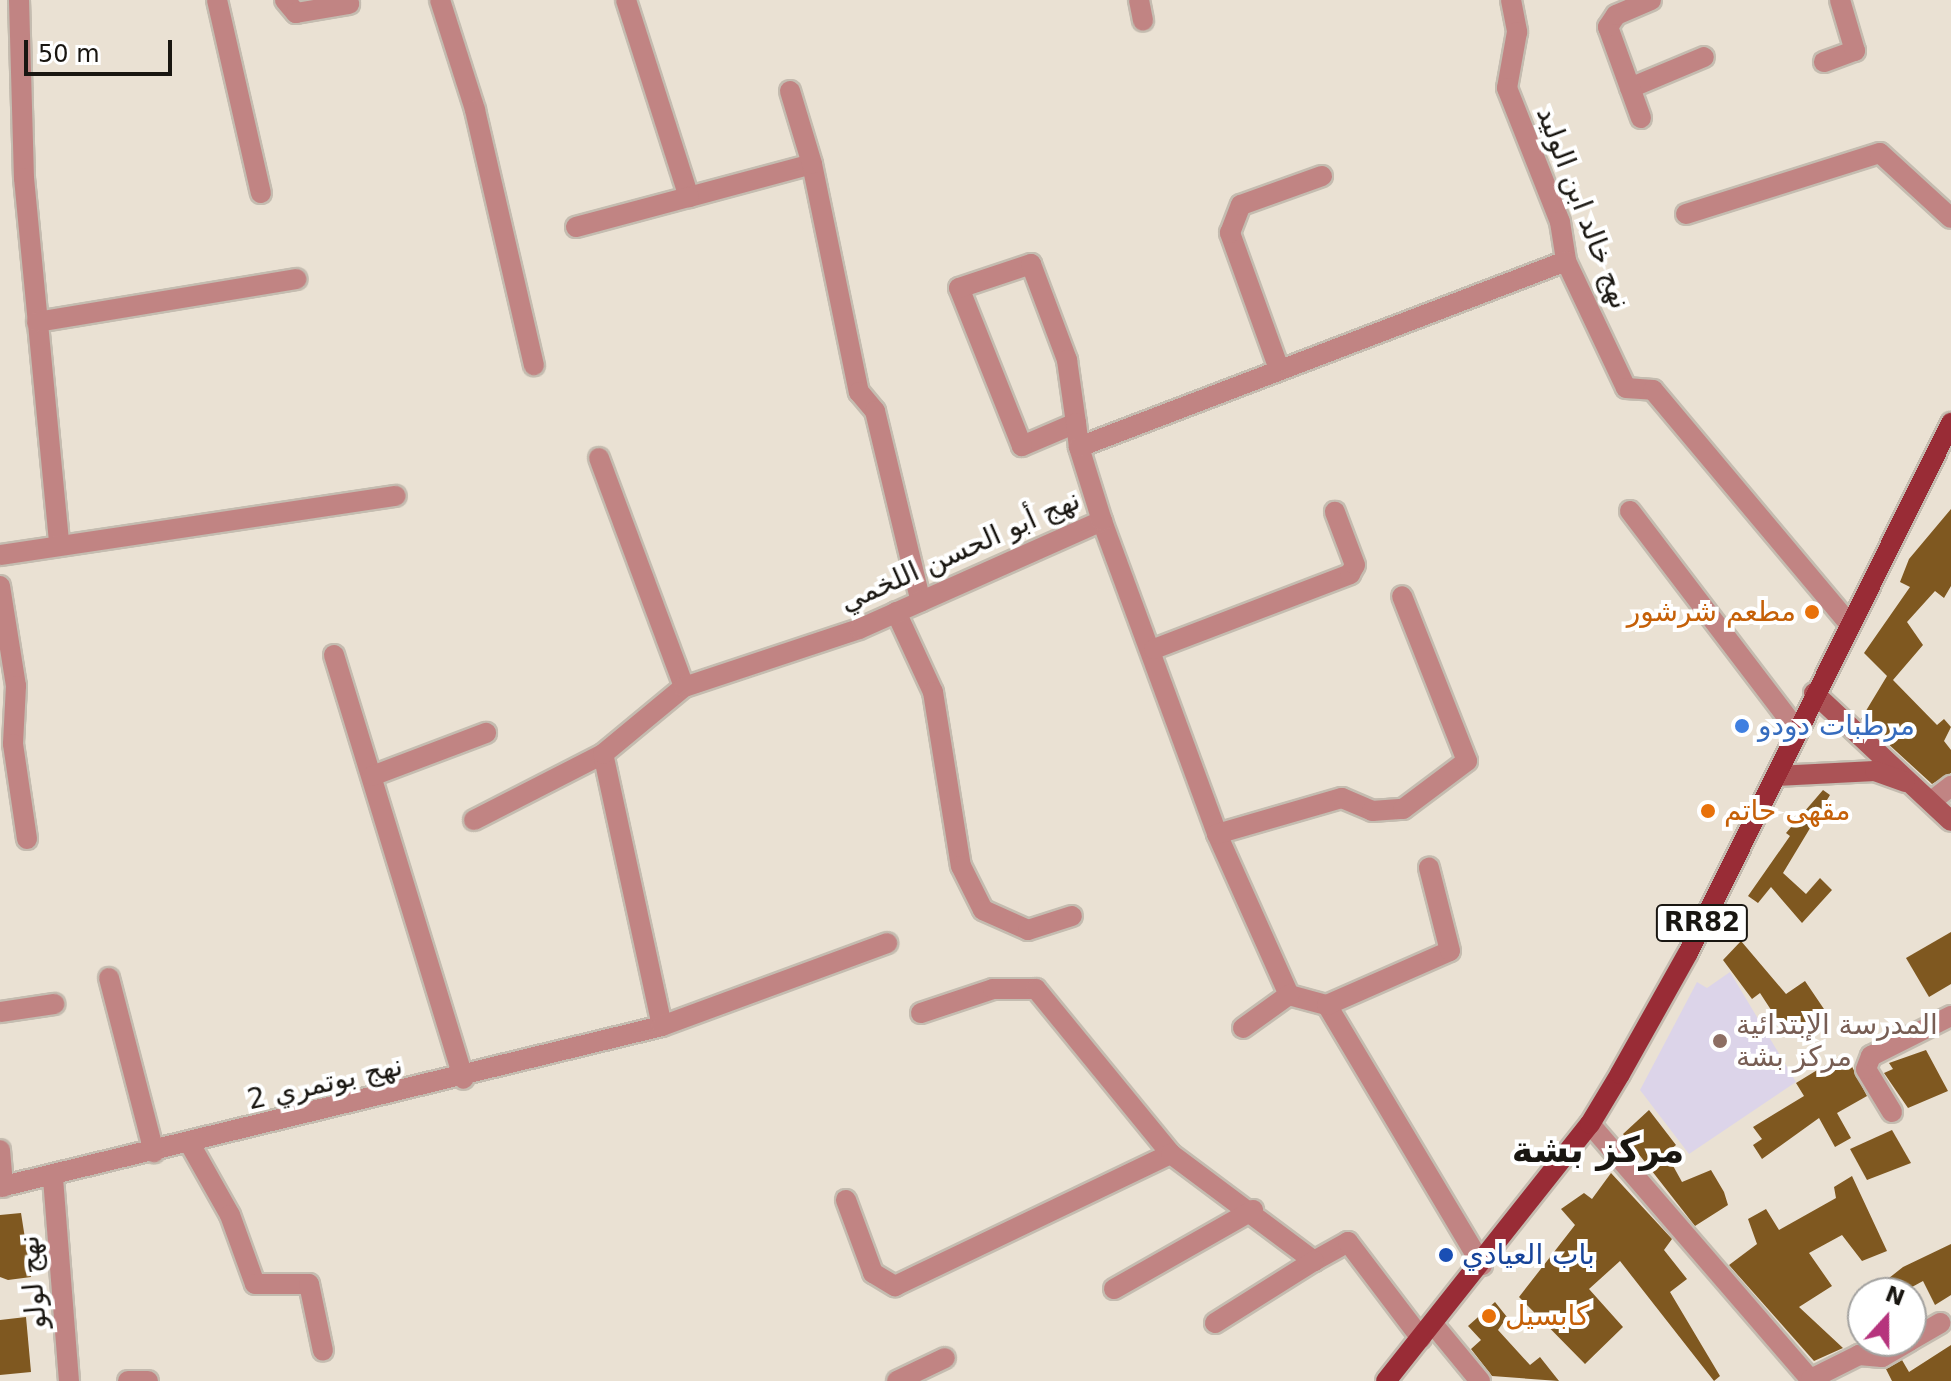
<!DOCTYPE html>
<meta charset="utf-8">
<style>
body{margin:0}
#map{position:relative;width:1951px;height:1381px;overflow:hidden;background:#eae1d3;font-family:"DejaVu Sans","Noto Sans Arabic",sans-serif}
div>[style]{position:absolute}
.education>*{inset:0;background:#dcd4e9}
.building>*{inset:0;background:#7f5820}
.roads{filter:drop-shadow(2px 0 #c4bcb0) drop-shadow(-2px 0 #c4bcb0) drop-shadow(0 2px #c4bcb0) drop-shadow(0 -2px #c4bcb0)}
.street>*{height:20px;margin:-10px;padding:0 10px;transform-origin:10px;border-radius:10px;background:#c18483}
.secondary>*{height:20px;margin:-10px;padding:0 10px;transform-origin:10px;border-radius:10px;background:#ab5356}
.primary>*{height:20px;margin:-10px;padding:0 10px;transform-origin:10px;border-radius:10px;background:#992c36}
.dots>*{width:22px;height:22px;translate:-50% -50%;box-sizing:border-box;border:4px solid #fff;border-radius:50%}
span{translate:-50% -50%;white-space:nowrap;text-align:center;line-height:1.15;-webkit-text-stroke:8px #fff;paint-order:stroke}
.shield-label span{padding:2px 6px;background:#fff;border:2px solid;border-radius:6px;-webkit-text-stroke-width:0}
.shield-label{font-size:26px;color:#191611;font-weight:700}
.street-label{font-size:28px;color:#191611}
.food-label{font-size:28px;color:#c56008}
.right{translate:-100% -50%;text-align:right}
.left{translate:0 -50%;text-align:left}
.shop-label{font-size:28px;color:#366cbe}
.education-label{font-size:28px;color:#785e54}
.transit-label{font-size:28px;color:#164399}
.district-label{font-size:36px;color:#191611;font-weight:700}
.north{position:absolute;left:1847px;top:1277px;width:80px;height:80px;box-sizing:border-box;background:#fff;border:2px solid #a3a2a0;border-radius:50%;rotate:21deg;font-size:22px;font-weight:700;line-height:32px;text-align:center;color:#191611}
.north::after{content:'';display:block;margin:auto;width:28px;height:36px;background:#b6347d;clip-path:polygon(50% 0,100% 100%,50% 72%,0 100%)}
.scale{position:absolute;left:24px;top:40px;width:148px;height:36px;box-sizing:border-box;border:4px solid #191611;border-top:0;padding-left:10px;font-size:24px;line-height:28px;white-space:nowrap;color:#191611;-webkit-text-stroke:6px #fff;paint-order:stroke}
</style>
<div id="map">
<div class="education">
<i style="clip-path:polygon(1730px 972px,1796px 1082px,1689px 1154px,1640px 1090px,1697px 982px,1707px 988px)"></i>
</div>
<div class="building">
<i style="clip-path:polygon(1951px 509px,1951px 586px,1944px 598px,1935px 591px,1907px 622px,1923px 645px,1893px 680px,1937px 725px,1944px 719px,1951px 727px,1944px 741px,1951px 750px,1951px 773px,1932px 784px,1861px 719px,1887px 676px,1864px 653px,1910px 587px,1900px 582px,1909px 559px)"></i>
<i style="clip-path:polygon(1823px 790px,1830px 795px,1783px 873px,1806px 894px,1820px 878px,1832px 890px,1802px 923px,1771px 887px,1758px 903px,1748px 896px,1790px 836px,1786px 833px)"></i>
<i style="clip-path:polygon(1951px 932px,1951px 984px,1929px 997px,1906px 958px)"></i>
<i style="clip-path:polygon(1741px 941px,1786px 994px,1805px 981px,1826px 1012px,1788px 1036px,1760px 993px,1752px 999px,1723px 960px)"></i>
<i style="clip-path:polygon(1926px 1050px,1948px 1091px,1908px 1108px,1884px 1073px,1893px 1069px,1889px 1063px)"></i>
<i style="clip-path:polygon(1845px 1053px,1867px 1096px,1837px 1113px,1851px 1138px,1835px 1147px,1819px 1118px,1762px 1159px,1753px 1145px,1762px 1139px,1753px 1127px,1804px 1096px,1796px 1083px)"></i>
<i style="clip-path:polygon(1649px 1110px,1676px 1145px,1666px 1153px,1682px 1182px,1711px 1170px,1724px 1192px,1728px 1205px,1695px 1226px,1623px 1134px)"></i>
<i style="clip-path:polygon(1892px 1130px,1911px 1163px,1867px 1180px,1850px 1149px)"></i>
<i style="clip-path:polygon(1611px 1173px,1672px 1239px,1664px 1250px,1687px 1279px,1670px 1292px,1720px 1376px,1714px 1381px,1620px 1261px,1589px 1289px,1623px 1327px,1585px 1364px,1519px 1297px,1575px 1225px,1561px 1209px,1584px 1193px,1592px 1199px)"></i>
<i style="clip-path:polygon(1852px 1176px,1887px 1251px,1862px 1261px,1842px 1235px,1809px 1253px,1832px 1286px,1799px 1307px,1843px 1348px,1814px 1361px,1729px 1265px,1757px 1244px,1748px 1219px,1766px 1209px,1779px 1230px,1836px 1198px,1834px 1187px)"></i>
<i style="clip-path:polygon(21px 1213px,31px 1277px,8px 1280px,0 1277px,0 1215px)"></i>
<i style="clip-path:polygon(1951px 1244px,1951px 1295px,1935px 1305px,1923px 1281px,1901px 1293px,1870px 1293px,1903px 1267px)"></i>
<i style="clip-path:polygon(1495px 1302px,1507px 1317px,1498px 1330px,1530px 1365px,1540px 1357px,1559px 1381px,1492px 1376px,1471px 1349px,1481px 1340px,1468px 1326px)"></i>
<i style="clip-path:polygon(26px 1317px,31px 1372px,0 1375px,0 1320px)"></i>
<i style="clip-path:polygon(1951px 1345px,1951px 1381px,1892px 1381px,1886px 1369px,1902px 1360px,1909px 1372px)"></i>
</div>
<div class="roads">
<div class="street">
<i style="left:19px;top:0;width:178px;rotate:88.4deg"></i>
<i style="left:24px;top:178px;width:367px;rotate:84.5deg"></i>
<i style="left:217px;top:0;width:198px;rotate:77.2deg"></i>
<i style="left:285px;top:0;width:17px;rotate:50deg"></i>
<i style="left:296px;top:13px;width:54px;rotate:-9.6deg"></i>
<i style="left:440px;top:0;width:115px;rotate:72.3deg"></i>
<i style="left:475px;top:110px;width:262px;rotate:77deg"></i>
<i style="left:626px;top:0;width:207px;rotate:72.3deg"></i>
<i style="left:689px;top:197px;width:127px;rotate:-15deg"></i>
<i style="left:812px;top:164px;width:233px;rotate:78.4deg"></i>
<i style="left:859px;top:392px;width:25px;rotate:50deg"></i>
<i style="left:875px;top:411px;width:196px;rotate:76.5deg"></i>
<i style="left:1139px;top:0;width:21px;rotate:79deg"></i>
<i style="left:1511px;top:0;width:33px;rotate:79deg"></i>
<i style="left:1517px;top:32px;width:57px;rotate:100.1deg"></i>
<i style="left:1507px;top:88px;width:144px;rotate:68.4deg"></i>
<i style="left:1560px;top:222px;width:39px;rotate:81deg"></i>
<i style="left:1566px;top:261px;width:140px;rotate:64.7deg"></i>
<i style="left:1626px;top:388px;width:27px;rotate:4deg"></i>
<i style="left:1653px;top:390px;width:307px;rotate:50deg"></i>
<i style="left:1824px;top:62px;width:33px;rotate:-20deg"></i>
<i style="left:1855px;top:51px;width:53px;rotate:-106.4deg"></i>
<i style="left:1630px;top:88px;width:80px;rotate:-22.7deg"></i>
<i style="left:790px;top:91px;width:76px;rotate:73.2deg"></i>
<i style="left:1641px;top:118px;width:97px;rotate:-109.9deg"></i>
<i style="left:1608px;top:27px;width:14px;rotate:-56deg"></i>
<i style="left:1616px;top:15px;width:38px;rotate:-23deg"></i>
<i style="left:1686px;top:214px;width:203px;rotate:-17.5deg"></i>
<i style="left:1880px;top:153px;width:96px;rotate:42.5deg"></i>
<i style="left:576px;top:227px;width:117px;rotate:-14.9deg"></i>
<i style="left:37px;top:322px;width:263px;rotate:-9.4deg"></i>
<i style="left:1279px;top:369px;width:145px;rotate:-109.8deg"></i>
<i style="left:1230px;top:233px;width:30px;rotate:-69deg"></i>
<i style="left:1241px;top:205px;width:86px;rotate:-19.7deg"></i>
<i style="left:1076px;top:423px;width:59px;rotate:156.9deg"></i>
<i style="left:1022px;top:446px;width:170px;rotate:-111.7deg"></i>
<i style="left:959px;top:288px;width:76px;rotate:-18.4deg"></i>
<i style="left:1031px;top:264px;width:103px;rotate:69.4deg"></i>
<i style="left:1067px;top:360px;width:64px;rotate:81.9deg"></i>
<i style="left:1076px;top:423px;width:24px;rotate:83deg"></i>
<i style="left:599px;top:458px;width:244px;rotate:69.6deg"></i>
<i style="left:1630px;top:511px;width:275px;rotate:52.7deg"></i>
<i style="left:1102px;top:521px;width:333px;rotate:69.8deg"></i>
<i style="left:1217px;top:834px;width:176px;rotate:65.9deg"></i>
<i style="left:1289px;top:995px;width:39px;rotate:15deg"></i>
<i style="left:1327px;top:1005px;width:303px;rotate:59.2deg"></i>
<i style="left:0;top:555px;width:400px;rotate:-8.5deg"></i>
<i style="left:0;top:586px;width:101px;rotate:80.9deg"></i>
<i style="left:16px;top:686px;width:58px;rotate:93deg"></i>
<i style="left:13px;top:744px;width:96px;rotate:81.6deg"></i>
<i style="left:896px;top:612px;width:88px;rotate:65.2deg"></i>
<i style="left:933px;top:692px;width:176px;rotate:80.9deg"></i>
<i style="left:961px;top:866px;width:49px;rotate:63.4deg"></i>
<i style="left:983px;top:910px;width:49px;rotate:24deg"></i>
<i style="left:1028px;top:930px;width:46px;rotate:-17.7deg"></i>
<i style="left:1154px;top:649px;width:210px;rotate:-20.9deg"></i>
<i style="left:1350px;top:574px;width:10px;rotate:-61deg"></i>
<i style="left:1355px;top:565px;width:57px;rotate:-110.7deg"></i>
<i style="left:334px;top:655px;width:443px;rotate:73deg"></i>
<i style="left:372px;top:776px;width:122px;rotate:-20.7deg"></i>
<i style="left:1933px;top:800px;width:23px;rotate:-38deg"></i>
<i style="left:474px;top:820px;width:145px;rotate:-27.1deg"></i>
<i style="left:1217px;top:834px;width:130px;rotate:-16.1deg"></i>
<i style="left:1342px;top:798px;width:33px;rotate:23deg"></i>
<i style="left:1372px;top:811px;width:31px;rotate:-4deg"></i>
<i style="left:1403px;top:809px;width:80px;rotate:-36.9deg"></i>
<i style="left:1467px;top:761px;width:177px;rotate:-111.5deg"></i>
<i style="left:109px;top:978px;width:180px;rotate:75.5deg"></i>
<i style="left:1327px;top:1005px;width:134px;rotate:-23.7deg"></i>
<i style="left:1450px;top:951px;width:86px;rotate:-104.2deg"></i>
<i style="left:0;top:1012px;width:55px;rotate:-8.4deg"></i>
<i style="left:921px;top:1013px;width:76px;rotate:-18.4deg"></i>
<i style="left:993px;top:989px;width:43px"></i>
<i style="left:1036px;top:989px;width:213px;rotate:50.7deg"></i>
<i style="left:662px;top:1026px;width:278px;rotate:-102.2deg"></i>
<i style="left:603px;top:754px;width:105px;rotate:-39.6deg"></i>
<i style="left:684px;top:687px;width:184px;rotate:-18.3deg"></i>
<i style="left:859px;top:629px;width:266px;rotate:-24deg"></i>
<i style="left:1102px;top:521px;width:77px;rotate:-107.3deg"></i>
<i style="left:1079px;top:447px;width:521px;rotate:-20.9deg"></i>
<i style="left:1243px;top:1028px;width:57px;rotate:-35.7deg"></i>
<i style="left:1892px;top:1112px;width:50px;rotate:-121.2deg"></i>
<i style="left:1866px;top:1069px;width:14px;rotate:-69deg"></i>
<i style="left:1871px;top:1056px;width:89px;rotate:-26.6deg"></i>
<i style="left:1590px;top:1124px;width:340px;rotate:49.2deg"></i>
<i style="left:190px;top:1144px;width:81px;rotate:60.6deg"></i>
<i style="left:230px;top:1215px;width:73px;rotate:70.1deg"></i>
<i style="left:255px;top:1284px;width:54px"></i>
<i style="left:309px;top:1284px;width:68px;rotate:78.2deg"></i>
<i style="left:0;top:1150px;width:37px;rotate:85deg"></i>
<i style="left:53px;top:1178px;width:204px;rotate:85.5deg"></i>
<i style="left:0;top:1187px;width:681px;rotate:-13.67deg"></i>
<i style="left:662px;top:1026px;width:240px;rotate:-20.2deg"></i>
<i style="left:846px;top:1200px;width:78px;rotate:69.7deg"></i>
<i style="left:873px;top:1273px;width:26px;rotate:31deg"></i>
<i style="left:895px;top:1286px;width:306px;rotate:-25.6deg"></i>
<i style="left:1171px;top:1154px;width:179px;rotate:36.8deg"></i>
<i style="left:1314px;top:1261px;width:39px;rotate:-29deg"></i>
<i style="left:1348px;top:1242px;width:121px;rotate:52.8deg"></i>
<i style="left:1114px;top:1289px;width:160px;rotate:-29.6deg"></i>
<i style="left:1215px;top:1323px;width:117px;rotate:-32.1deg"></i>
<i style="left:1433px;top:1324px;width:74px;rotate:50.5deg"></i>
<i style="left:1911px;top:1340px;width:34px;rotate:-30deg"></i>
<i style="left:1811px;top:1379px;width:54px;rotate:-26.6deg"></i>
<i style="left:1859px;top:1355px;width:23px;rotate:5deg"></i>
<i style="left:1882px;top:1357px;width:32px;rotate:-30deg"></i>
<i style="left:128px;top:1381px;width:20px"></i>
<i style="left:897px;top:1381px;width:53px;rotate:-25.6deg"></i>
</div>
<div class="secondary">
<i style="left:1814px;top:693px;width:187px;rotate:43.1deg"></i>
<i style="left:1776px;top:776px;width:99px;rotate:-2.9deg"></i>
<i style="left:1875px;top:771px;width:32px;rotate:20deg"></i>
</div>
<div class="primary">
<i style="left:1386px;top:1381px;width:328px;rotate:-51.6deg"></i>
<i style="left:1590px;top:1124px;width:58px;rotate:-59deg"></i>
<i style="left:1620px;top:1074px;width:139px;rotate:-60.7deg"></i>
<i style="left:1688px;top:953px;width:592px;rotate:-63.61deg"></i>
</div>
</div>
<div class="dots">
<i style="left:1812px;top:612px;background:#e8710a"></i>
<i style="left:1742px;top:726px;background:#3f7fe0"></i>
<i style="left:1708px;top:811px;background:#e8710a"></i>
<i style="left:1720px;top:1041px;background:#8d6e63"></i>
<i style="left:1446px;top:1255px;background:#1a4fb4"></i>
<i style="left:1489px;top:1316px;background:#e8710a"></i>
</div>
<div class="shield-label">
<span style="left:1702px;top:923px">RR82</span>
</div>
<div class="street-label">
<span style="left:1583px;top:208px;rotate:69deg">نهج خالد ابن الوليد</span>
<span style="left:960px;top:551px;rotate:-24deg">نهج أبو الحسن اللخمي</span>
<span style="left:325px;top:1083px;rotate:-13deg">نهج بوتمري 2</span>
<span style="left:33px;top:1282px;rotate:-95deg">نهج لولو</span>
</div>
<div class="food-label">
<span class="right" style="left:1796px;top:612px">مطعم شرشور</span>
<span class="left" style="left:1724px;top:811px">مقهى حاتم</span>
<span class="left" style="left:1505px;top:1316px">كابسيل</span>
</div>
<div class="shop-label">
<span class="left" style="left:1758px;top:726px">مرطبات دودو</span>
</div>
<div class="education-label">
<span class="left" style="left:1736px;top:1041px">المدرسة الإبتدائية<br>مركز بشة</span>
</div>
<div class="transit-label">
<span class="left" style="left:1462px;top:1255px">باب العيادي</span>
</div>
<div class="district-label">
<span style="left:1598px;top:1150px">مركز بشة</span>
</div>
<div class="north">N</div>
<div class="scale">50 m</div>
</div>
